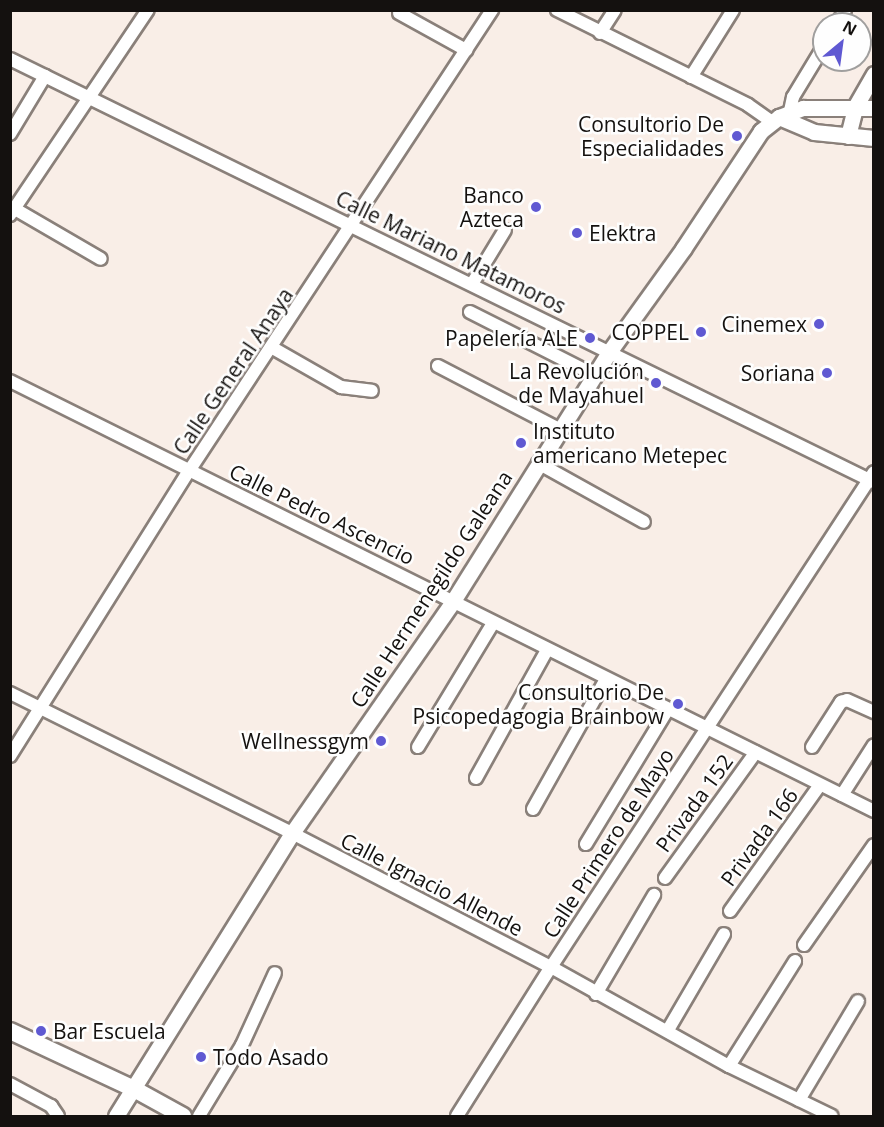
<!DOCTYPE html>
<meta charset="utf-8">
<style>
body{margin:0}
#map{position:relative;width:884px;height:1127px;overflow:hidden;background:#f9eee7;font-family:"Open Sans",sans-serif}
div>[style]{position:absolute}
.roads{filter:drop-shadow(2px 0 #8a807a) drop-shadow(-2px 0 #8a807a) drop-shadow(0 2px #8a807a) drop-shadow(0 -2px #8a807a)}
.minor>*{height:12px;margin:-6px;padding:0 6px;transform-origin:6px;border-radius:6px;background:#fff}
.tertiary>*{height:15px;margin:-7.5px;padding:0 7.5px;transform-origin:7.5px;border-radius:7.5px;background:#fff}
.secondary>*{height:16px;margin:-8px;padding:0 8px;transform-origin:8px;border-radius:8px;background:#fff}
.dots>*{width:16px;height:16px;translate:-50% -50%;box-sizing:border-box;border:3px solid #fefefe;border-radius:50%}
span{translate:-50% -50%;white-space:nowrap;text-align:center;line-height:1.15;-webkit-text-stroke:5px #fefefe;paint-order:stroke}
.poi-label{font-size:21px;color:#14110f}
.right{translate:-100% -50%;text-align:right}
.left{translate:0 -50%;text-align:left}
.street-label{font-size:21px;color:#14110f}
.frame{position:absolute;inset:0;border:12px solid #14110f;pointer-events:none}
.north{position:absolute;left:812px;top:12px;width:60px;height:60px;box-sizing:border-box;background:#fefefe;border:2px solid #a09f9e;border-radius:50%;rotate:29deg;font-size:16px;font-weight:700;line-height:24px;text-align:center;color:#14110f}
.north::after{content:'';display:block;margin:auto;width:21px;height:27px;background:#5f59d2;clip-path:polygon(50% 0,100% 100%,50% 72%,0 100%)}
</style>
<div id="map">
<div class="roads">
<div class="minor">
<i style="left:557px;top:10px;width:213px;rotate:26.4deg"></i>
<i style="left:748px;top:105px;width:28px;rotate:35deg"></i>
<i style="left:399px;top:13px;width:77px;rotate:28.9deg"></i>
<i style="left:837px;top:24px;width:16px;rotate:-60deg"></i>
<i style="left:600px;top:33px;width:27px;rotate:-57deg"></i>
<i style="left:10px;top:59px;width:962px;rotate:26.09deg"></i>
<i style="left:691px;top:77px;width:79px;rotate:-57.9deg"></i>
<i style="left:792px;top:119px;width:8px;rotate:-104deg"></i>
<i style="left:790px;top:111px;width:14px;rotate:-78deg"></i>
<i style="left:793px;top:97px;width:60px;rotate:-58.7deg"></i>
<i style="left:10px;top:134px;width:68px;rotate:-58.9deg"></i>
<i style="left:15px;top:209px;width:99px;rotate:30.2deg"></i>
<i style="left:10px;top:215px;width:247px;rotate:-56.1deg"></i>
<i style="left:472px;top:284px;width:63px;rotate:-58.6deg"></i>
<i style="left:470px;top:312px;width:139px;rotate:26.9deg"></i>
<i style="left:271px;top:347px;width:81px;rotate:29.7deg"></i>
<i style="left:341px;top:387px;width:31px;rotate:7deg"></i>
<i style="left:438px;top:366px;width:136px;rotate:27.5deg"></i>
<i style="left:10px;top:381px;width:965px;rotate:26.46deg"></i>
<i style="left:538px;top:463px;width:121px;rotate:29.1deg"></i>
<i style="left:10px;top:693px;width:315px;rotate:26.4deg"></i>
<i style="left:292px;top:833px;width:292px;rotate:27.4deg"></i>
<i style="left:551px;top:967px;width:204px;rotate:29.1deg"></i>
<i style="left:729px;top:1066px;width:114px;rotate:25.9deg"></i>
<i style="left:418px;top:747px;width:145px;rotate:-58.8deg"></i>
<i style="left:812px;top:747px;width:54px;rotate:-57.2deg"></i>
<i style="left:841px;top:702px;width:6px;rotate:-18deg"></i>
<i style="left:847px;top:700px;width:30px;rotate:24deg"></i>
<i style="left:10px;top:756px;width:337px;rotate:-57.9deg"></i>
<i style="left:189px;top:471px;width:552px;rotate:-56.68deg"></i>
<i style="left:476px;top:778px;width:146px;rotate:-61deg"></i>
<i style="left:842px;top:795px;width:59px;rotate:-57.4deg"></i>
<i style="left:533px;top:809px;width:149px;rotate:-60.7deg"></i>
<i style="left:586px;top:844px;width:158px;rotate:-58.7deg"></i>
<i style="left:665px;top:878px;width:155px;rotate:-54.2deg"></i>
<i style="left:730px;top:911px;width:155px;rotate:-54.5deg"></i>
<i style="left:804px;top:945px;width:122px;rotate:-55deg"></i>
<i style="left:596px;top:994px;width:115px;rotate:-59.6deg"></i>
<i style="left:668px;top:1030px;width:111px;rotate:-59.7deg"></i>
<i style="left:729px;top:1066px;width:124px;rotate:-57.8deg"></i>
<i style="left:10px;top:1084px;width:47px;rotate:28.2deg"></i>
<i style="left:51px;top:1106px;width:12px;rotate:55deg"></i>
<i style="left:799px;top:1100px;width:115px;rotate:-59.2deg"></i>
<i style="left:199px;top:1116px;width:83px;rotate:-58.8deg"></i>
<i style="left:242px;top:1045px;width:79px;rotate:-65.4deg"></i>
<i style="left:457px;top:1116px;width:176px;rotate:-57.8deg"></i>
<i style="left:551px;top:967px;width:591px;rotate:-56.87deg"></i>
</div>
<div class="tertiary">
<i style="left:779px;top:117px;width:38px;rotate:23deg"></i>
<i style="left:814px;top:132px;width:60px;rotate:5.7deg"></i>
<i style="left:848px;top:136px;width:30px;rotate:-76deg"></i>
<i style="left:855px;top:107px;width:38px;rotate:-60deg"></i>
<i style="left:116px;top:1116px;width:333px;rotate:-58.1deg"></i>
<i style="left:292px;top:833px;width:282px;rotate:-55.2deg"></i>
<i style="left:453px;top:601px;width:294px;rotate:-57.9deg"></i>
<i style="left:609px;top:352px;width:127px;rotate:-54.3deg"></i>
<i style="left:683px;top:249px;width:141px;rotate:-56.5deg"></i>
<i style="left:761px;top:131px;width:23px;rotate:-38deg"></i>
<i style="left:779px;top:117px;width:26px;rotate:-21deg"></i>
<i style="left:803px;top:108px;width:71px"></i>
</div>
<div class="secondary">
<i style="left:10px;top:1031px;width:137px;rotate:25.1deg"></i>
<i style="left:134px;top:1089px;width:56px;rotate:28.9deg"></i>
</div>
</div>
<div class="dots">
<i style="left:737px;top:136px;background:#5f59d2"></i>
<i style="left:536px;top:207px;background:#5f59d2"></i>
<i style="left:577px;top:233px;background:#5f59d2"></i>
<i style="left:819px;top:324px;background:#5f59d2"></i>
<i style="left:701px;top:332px;background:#5f59d2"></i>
<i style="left:590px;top:338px;background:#5f59d2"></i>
<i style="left:827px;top:373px;background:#5f59d2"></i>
<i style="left:656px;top:383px;background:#5f59d2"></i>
<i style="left:521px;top:443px;background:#5f59d2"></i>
<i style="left:678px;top:704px;background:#5f59d2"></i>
<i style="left:381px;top:741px;background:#5f59d2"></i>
<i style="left:41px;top:1031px;background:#5f59d2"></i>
<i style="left:201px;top:1057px;background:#5f59d2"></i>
</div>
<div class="poi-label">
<span class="right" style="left:724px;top:136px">Consultorio De<br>Especialidades</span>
<span class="right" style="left:524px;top:207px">Banco<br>Azteca</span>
<span class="left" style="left:589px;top:233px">Elektra</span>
<span class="right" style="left:807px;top:324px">Cinemex</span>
<span class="right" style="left:689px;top:332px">COPPEL</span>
<span class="right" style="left:578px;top:338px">Papelería ALE</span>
<span class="right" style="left:644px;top:383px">La Revolución<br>de Mayahuel</span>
<span class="right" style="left:815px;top:373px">Soriana</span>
<span class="left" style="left:533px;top:443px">Instituto<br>americano Metepec</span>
<span class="right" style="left:664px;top:704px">Consultorio De<br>Psicopedagogia Brainbow</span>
<span class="right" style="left:369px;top:741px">Wellnessgym</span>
<span class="left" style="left:53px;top:1031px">Bar Escuela</span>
<span class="left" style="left:213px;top:1057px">Todo Asado</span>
</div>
<div class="street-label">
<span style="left:451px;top:252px;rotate:26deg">Calle Mariano Matamoros</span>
<span style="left:233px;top:371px;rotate:-56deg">Calle General Anaya</span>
<span style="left:322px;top:514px;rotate:26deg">Calle Pedro Ascencio</span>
<span style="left:431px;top:589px;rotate:-57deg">Calle Hermenegildo Galeana</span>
<span style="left:694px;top:803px;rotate:-54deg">Privada 152</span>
<span style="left:759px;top:837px;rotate:-54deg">Privada 166</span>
<span style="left:608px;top:843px;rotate:-57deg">Calle Primero de Mayo</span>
<span style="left:432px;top:884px;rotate:27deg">Calle Ignacio Allende</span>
</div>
<div class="frame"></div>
<div class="north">N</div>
</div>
